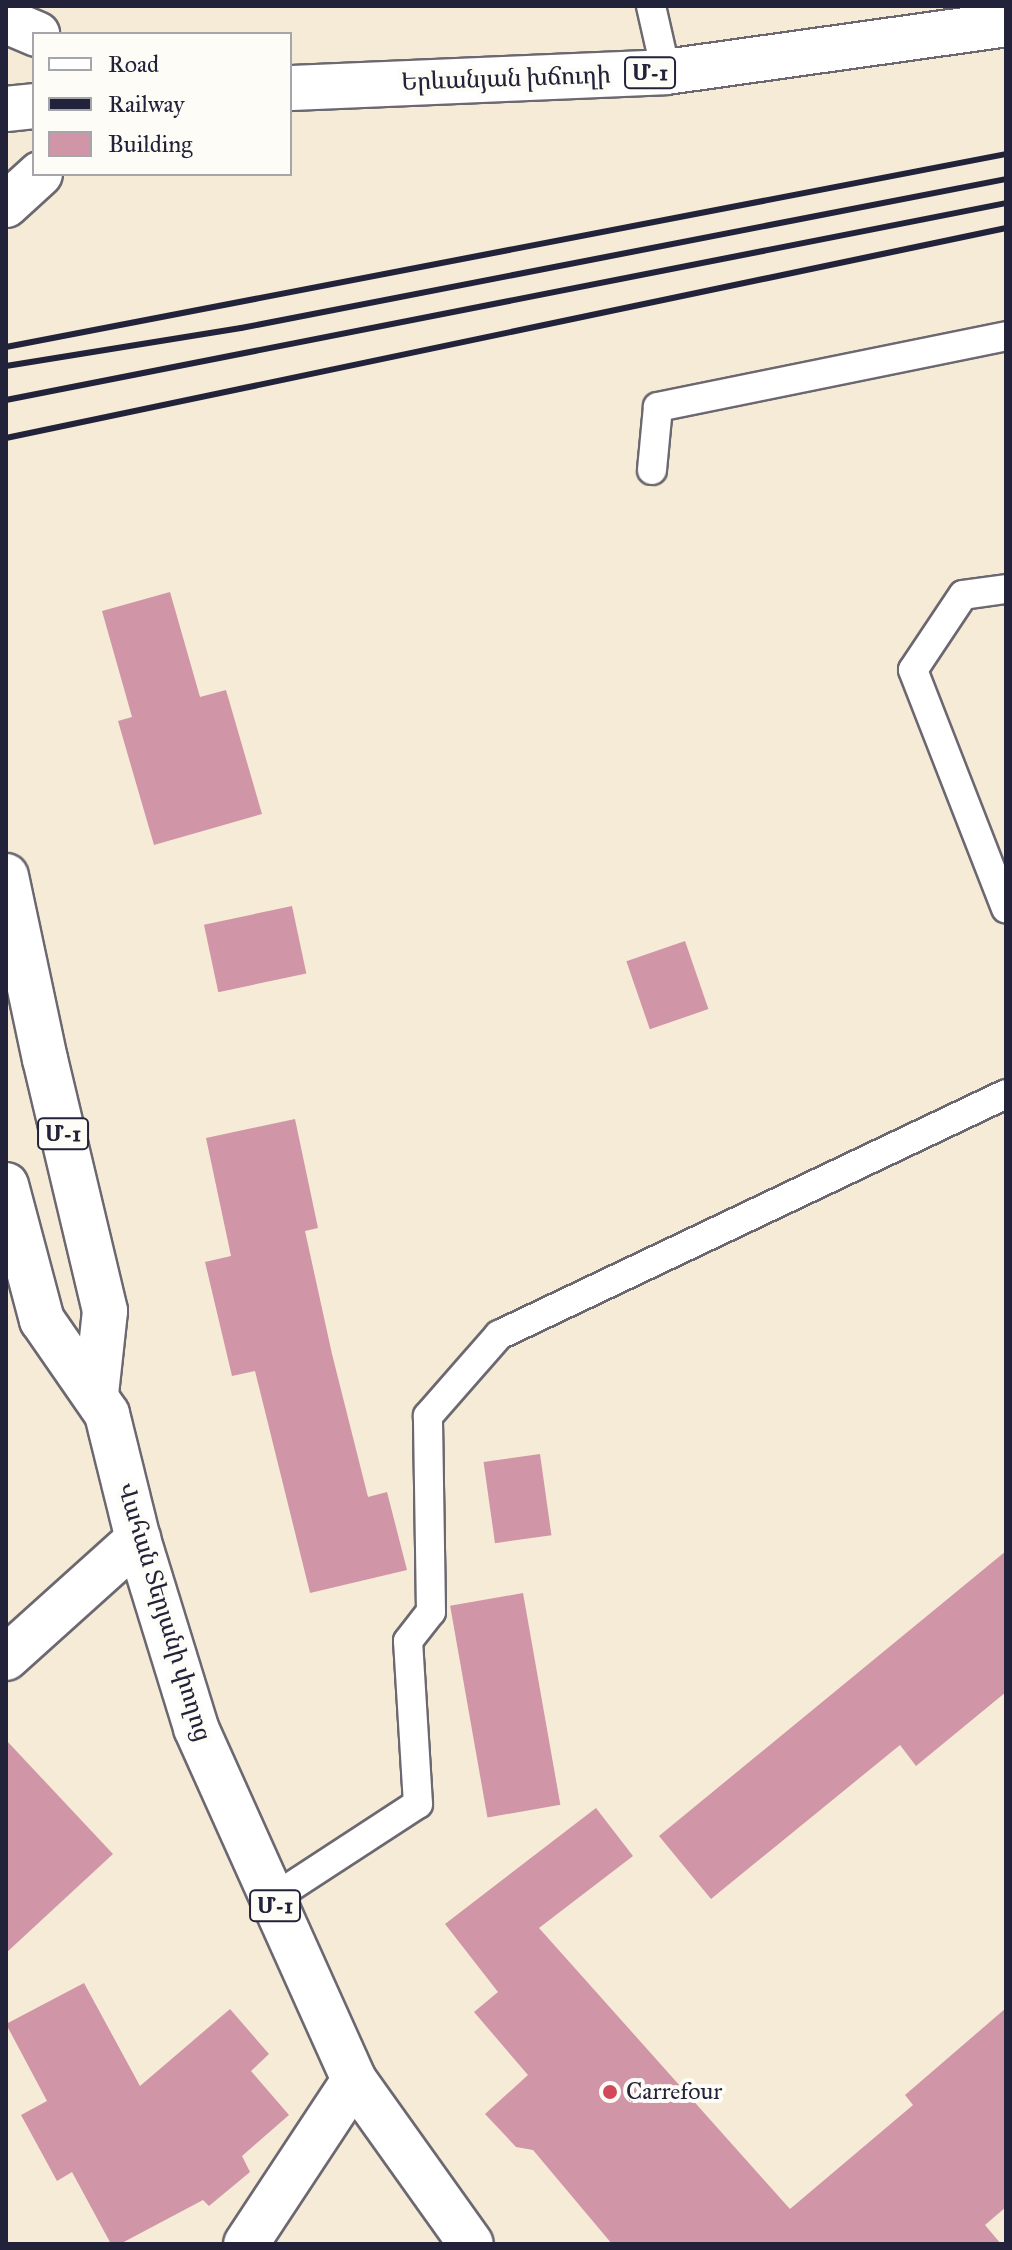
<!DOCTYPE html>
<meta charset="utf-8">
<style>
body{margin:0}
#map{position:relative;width:1012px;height:2250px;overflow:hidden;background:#f6ebd6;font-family:"IM FELL Great Primer","Noto Serif Armenian",serif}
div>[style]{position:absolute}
.building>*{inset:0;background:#d096a7;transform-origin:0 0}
.roads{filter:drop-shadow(2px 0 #6c6871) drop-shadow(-2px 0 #6c6871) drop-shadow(0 2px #6c6871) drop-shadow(0 -2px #6c6871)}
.service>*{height:28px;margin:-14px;padding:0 14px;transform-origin:14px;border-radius:14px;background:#fff}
.minor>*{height:44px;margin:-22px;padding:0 22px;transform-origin:22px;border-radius:22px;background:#fff}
.tertiary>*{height:44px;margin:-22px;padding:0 22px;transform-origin:22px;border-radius:22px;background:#fff}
.trunk>*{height:44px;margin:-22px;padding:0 22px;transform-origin:22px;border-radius:22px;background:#fff}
.rail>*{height:6px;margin:-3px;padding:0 3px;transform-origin:3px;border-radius:3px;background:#22223b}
.dots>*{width:22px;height:22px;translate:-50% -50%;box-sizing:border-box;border:4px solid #fdfcf7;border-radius:50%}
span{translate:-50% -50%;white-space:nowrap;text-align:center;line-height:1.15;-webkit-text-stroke:8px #fdfcf7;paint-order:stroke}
.shield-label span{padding:2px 6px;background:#fdfcf7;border:2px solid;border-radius:6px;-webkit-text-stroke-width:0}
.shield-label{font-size:22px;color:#22223b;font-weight:700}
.street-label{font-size:24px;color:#22223b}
.poi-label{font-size:24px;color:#22223b}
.left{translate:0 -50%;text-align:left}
.frame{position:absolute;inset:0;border:8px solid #22223b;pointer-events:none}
.legend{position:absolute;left:32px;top:32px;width:260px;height:144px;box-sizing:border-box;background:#fdfcf7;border:2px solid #a5a5ac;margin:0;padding:10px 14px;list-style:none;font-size:24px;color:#22223b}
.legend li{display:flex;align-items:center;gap:16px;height:40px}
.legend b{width:40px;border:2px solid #a5a5ac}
</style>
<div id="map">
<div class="building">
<i style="clip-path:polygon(170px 592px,200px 697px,226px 690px,262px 814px,154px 845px,118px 721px,132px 717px,102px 611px)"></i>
<i style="left:292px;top:906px;width:69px;height:90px;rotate:78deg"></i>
<i style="left:685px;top:941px;width:72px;height:62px;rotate:71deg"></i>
<i style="clip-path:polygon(295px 1119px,318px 1228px,305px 1231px,332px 1354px,368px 1497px,387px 1492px,407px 1570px,310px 1593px,255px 1371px,232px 1376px,205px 1262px,231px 1256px,206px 1138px)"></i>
<i style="left:540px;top:1454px;width:82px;height:57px;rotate:82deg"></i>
<i style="clip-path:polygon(1006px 1551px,1006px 1692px,916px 1766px,900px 1745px,711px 1899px,659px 1836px)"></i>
<i style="left:523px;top:1593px;width:215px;height:74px;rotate:80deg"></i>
<i style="clip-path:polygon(6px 1740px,113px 1854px,6px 1953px)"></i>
<i style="clip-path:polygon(596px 1808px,633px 1856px,539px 1928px,790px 2209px,913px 2105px,905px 2095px,1006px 2008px,1006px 2207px,985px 2225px,1001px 2244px,612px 2244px,533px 2150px,516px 2147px,485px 2114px,528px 2075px,474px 2012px,498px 1992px,445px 1924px)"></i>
<i style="clip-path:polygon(84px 1983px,140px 2086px,230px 2009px,269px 2054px,251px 2071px,289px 2115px,242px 2156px,250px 2172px,209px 2206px,203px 2200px,120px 2244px,111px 2244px,72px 2172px,57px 2181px,21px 2115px,47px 2101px,6px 2024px)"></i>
</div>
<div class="roads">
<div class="service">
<i style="left:651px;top:6px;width:68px;rotate:77.2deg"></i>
<i style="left:652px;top:470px;width:63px;rotate:-84.6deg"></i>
<i style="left:658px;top:407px;width:355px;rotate:-11.5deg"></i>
<i style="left:1006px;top:589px;width:43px;rotate:172.1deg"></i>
<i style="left:963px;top:595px;width:90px;rotate:123.7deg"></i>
<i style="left:913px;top:670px;width:256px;rotate:68.7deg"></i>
<i style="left:272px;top:1899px;width:174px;rotate:-33.1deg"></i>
<i style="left:418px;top:1804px;width:163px;rotate:-93.5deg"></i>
<i style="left:408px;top:1641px;width:37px;rotate:-52deg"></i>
<i style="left:431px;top:1612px;width:196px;rotate:-90.9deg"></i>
<i style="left:428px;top:1416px;width:108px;rotate:-48.8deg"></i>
<i style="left:499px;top:1335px;width:561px;rotate:-25.42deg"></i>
</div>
<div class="minor">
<i style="left:246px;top:2244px;width:196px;rotate:-56.6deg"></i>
</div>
<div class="tertiary">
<i style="left:6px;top:1658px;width:178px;rotate:-42deg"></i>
</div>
<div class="trunk">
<i style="left:6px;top:21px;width:34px;rotate:23deg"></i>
<i style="left:290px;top:88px;width:376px;rotate:-2.4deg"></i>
<i style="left:666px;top:72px;width:343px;rotate:-8deg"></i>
<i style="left:6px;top:109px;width:28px;rotate:-6deg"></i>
<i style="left:6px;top:205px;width:46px;rotate:-42.4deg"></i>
<i style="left:6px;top:876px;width:187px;rotate:78deg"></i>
<i style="left:45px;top:1059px;width:259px;rotate:76.6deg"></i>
<i style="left:105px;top:1311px;width:83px;rotate:96.2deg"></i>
<i style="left:6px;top:1185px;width:140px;rotate:75.1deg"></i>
<i style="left:42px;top:1320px;width:114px;rotate:55.3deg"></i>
<i style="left:107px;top:1414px;width:129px;rotate:76.1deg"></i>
<i style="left:138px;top:1539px;width:198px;rotate:72.9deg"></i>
<i style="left:196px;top:1728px;width:386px;rotate:65.8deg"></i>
<i style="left:354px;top:2080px;width:201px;rotate:54.5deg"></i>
</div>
</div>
<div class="rail">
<i style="left:6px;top:347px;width:1018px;rotate:-10.92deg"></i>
<i style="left:6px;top:366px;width:238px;rotate:-9.2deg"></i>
<i style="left:241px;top:328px;width:779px;rotate:-11.02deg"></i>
<i style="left:6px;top:400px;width:1019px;rotate:-11.14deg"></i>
<i style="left:6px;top:438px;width:1022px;rotate:-11.86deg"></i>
</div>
<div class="dots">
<i style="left:610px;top:2092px;background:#d1495b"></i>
</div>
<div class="shield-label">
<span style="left:650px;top:73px">Մ-1</span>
<span style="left:63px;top:1134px">Մ-1</span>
<span style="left:275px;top:1906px">Մ-1</span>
</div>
<div class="street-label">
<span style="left:506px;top:79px;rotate:-2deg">Երևանյան խճուղի</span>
<span style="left:164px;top:1612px;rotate:73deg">Վահան Տերյանի փողոց</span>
</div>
<div class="poi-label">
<span class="left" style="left:626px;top:2092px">Carrefour</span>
</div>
<div class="frame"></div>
<ul class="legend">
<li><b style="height:10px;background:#fff"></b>Road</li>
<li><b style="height:10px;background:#22223b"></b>Railway</li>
<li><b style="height:22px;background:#d096a7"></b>Building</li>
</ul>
</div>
